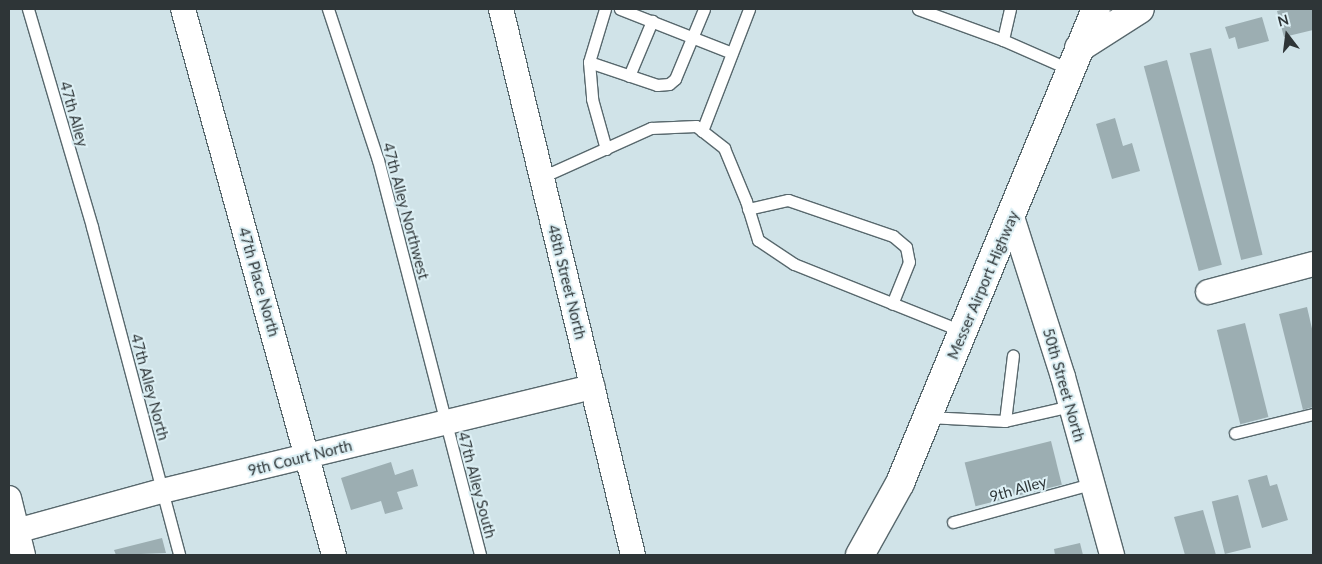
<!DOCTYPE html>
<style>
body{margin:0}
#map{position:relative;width:1322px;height:564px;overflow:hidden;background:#d0e3e8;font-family:Lato,sans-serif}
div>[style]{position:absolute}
.building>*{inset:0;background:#9caeb2;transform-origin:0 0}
.roads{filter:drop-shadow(1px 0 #58686d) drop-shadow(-1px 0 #58686d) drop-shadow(0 1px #58686d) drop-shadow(0 -1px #58686d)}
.lane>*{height:11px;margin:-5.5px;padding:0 5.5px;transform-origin:5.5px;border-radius:5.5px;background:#fff}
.street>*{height:24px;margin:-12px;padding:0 12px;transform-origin:12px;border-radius:12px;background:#fff}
.secondary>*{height:28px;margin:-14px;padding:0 14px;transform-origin:14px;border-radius:14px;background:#fff}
span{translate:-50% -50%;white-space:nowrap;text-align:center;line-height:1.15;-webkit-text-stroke:4px #ddf0f5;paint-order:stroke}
.street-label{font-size:15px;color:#2e3537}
.frame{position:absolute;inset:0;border:10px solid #2e3537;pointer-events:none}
.north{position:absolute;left:1262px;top:10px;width:50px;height:50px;-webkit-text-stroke:4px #ddf0f5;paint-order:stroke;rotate:345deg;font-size:14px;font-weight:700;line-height:20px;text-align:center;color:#2e3537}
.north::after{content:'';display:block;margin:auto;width:18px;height:22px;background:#2e3537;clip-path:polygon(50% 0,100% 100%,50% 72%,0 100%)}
</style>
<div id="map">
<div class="building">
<i style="clip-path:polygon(1285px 9px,1313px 9px,1313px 30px,1284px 37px,1277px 11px)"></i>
<i style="clip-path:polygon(1262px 17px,1269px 41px,1238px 49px,1235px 37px,1229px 39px,1225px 27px)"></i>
<i style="left:1211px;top:48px;width:213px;height:22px;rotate:76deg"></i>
<i style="left:1167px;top:60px;width:212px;height:24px;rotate:75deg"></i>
<i style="clip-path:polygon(1115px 118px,1123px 146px,1132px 143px,1140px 171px,1112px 179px,1096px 124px)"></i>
<i style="clip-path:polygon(1307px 307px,1313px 333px,1313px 407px,1303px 410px,1279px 314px)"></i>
<i style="left:1245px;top:323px;width:97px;height:29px;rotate:76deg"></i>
<i style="left:1051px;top:441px;width:45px;height:89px;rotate:76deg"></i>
<i style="clip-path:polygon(391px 462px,395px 475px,413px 469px,418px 486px,397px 492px,403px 509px,385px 514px,381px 501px,351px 510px,341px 478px)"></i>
<i style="clip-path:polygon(1267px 475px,1270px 486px,1277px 484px,1288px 520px,1262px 528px,1248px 480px)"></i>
<i style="left:1238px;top:495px;width:54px;height:27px;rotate:76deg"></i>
<i style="clip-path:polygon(1203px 510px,1216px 555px,1185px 555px,1174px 517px)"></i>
<i style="clip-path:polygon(162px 538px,166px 553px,116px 555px,114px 550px)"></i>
<i style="clip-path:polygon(1080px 543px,1083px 555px,1055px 555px,1054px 549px)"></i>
</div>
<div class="roads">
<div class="lane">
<i style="left:28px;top:9px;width:227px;rotate:73.6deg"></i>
<i style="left:92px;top:227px;width:339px;rotate:75.1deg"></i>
<i style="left:328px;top:9px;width:159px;rotate:71.7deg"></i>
<i style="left:378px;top:160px;width:408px;rotate:75.5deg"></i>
<i style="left:605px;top:9px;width:55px;rotate:106.8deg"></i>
<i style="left:589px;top:62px;width:37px;rotate:85deg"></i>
<i style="left:592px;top:99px;width:52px;rotate:74.4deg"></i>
<i style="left:620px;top:9px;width:120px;rotate:21.4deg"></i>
<i style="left:918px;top:9px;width:90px;rotate:20deg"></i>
<i style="left:1010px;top:9px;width:32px;rotate:103deg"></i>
<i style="left:1003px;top:40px;width:72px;rotate:23.7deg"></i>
<i style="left:589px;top:62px;width:72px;rotate:18.7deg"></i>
<i style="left:657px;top:85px;width:12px;rotate:-5deg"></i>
<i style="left:669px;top:84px;width:8px;rotate:-40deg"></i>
<i style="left:675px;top:79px;width:76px;rotate:-67.5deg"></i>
<i style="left:629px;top:76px;width:60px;rotate:-67.3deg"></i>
<i style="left:702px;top:131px;width:131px;rotate:-68.9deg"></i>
<i style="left:542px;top:177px;width:120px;rotate:-24.2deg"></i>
<i style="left:651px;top:128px;width:45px;rotate:-2.5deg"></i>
<i style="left:696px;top:126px;width:36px;rotate:38deg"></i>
<i style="left:724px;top:148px;width:57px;rotate:67.5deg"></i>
<i style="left:746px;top:201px;width:41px;rotate:72.9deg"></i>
<i style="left:758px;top:240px;width:43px;rotate:33.7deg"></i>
<i style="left:794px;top:264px;width:183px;rotate:21.8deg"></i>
<i style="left:748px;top:209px;width:41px;rotate:-12.7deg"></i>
<i style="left:788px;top:200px;width:111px;rotate:18.9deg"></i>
<i style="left:893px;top:236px;width:17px;rotate:40deg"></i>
<i style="left:906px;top:247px;width:15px;rotate:79deg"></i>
<i style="left:909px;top:262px;width:45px;rotate:112deg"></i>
<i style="left:928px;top:417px;width:77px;rotate:3deg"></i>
<i style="left:1005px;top:421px;width:68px;rotate:-12.8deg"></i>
<i style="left:1005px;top:421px;width:66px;rotate:-83.1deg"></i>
<i style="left:1235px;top:433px;width:80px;rotate:-13.7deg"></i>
<i style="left:953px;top:522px;width:143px;rotate:-15.4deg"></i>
</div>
<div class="street">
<i style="left:183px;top:9px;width:566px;rotate:74.54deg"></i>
<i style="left:501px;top:9px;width:562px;rotate:76.41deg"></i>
<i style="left:1012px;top:217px;width:168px;rotate:72.3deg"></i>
<i style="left:1063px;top:377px;width:185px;rotate:74.6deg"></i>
<i style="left:1208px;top:292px;width:109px;rotate:-14.9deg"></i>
<i style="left:9px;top:498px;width:59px;rotate:76.2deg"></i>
<i style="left:9px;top:533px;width:159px;rotate:-15.4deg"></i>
<i style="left:162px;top:491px;width:443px;rotate:-13.6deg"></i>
</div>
<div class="secondary">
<i style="left:1079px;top:48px;width:72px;rotate:-32.6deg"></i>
<i style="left:860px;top:555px;width:82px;rotate:-60.9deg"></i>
<i style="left:900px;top:483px;width:513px;rotate:-67.53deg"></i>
</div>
</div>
<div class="street-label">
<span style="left:74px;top:114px;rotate:74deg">47th Alley</span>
<span style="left:406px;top:211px;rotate:75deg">47th Alley Northwest</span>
<span style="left:259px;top:282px;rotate:74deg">47th Place North</span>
<span style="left:567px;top:282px;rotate:76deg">48th Street North</span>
<span style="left:983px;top:285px;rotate:-67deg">Messer Airport Highway</span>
<span style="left:1064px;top:385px;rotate:74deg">50th Street North</span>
<span style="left:150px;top:387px;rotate:75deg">47th Alley North</span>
<span style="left:300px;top:458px;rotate:-14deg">9th Court North</span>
<span style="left:477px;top:485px;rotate:75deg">47th Alley South</span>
<span style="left:1018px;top:489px;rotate:-16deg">9th Alley</span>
</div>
<div class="frame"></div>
<div class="north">N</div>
</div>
